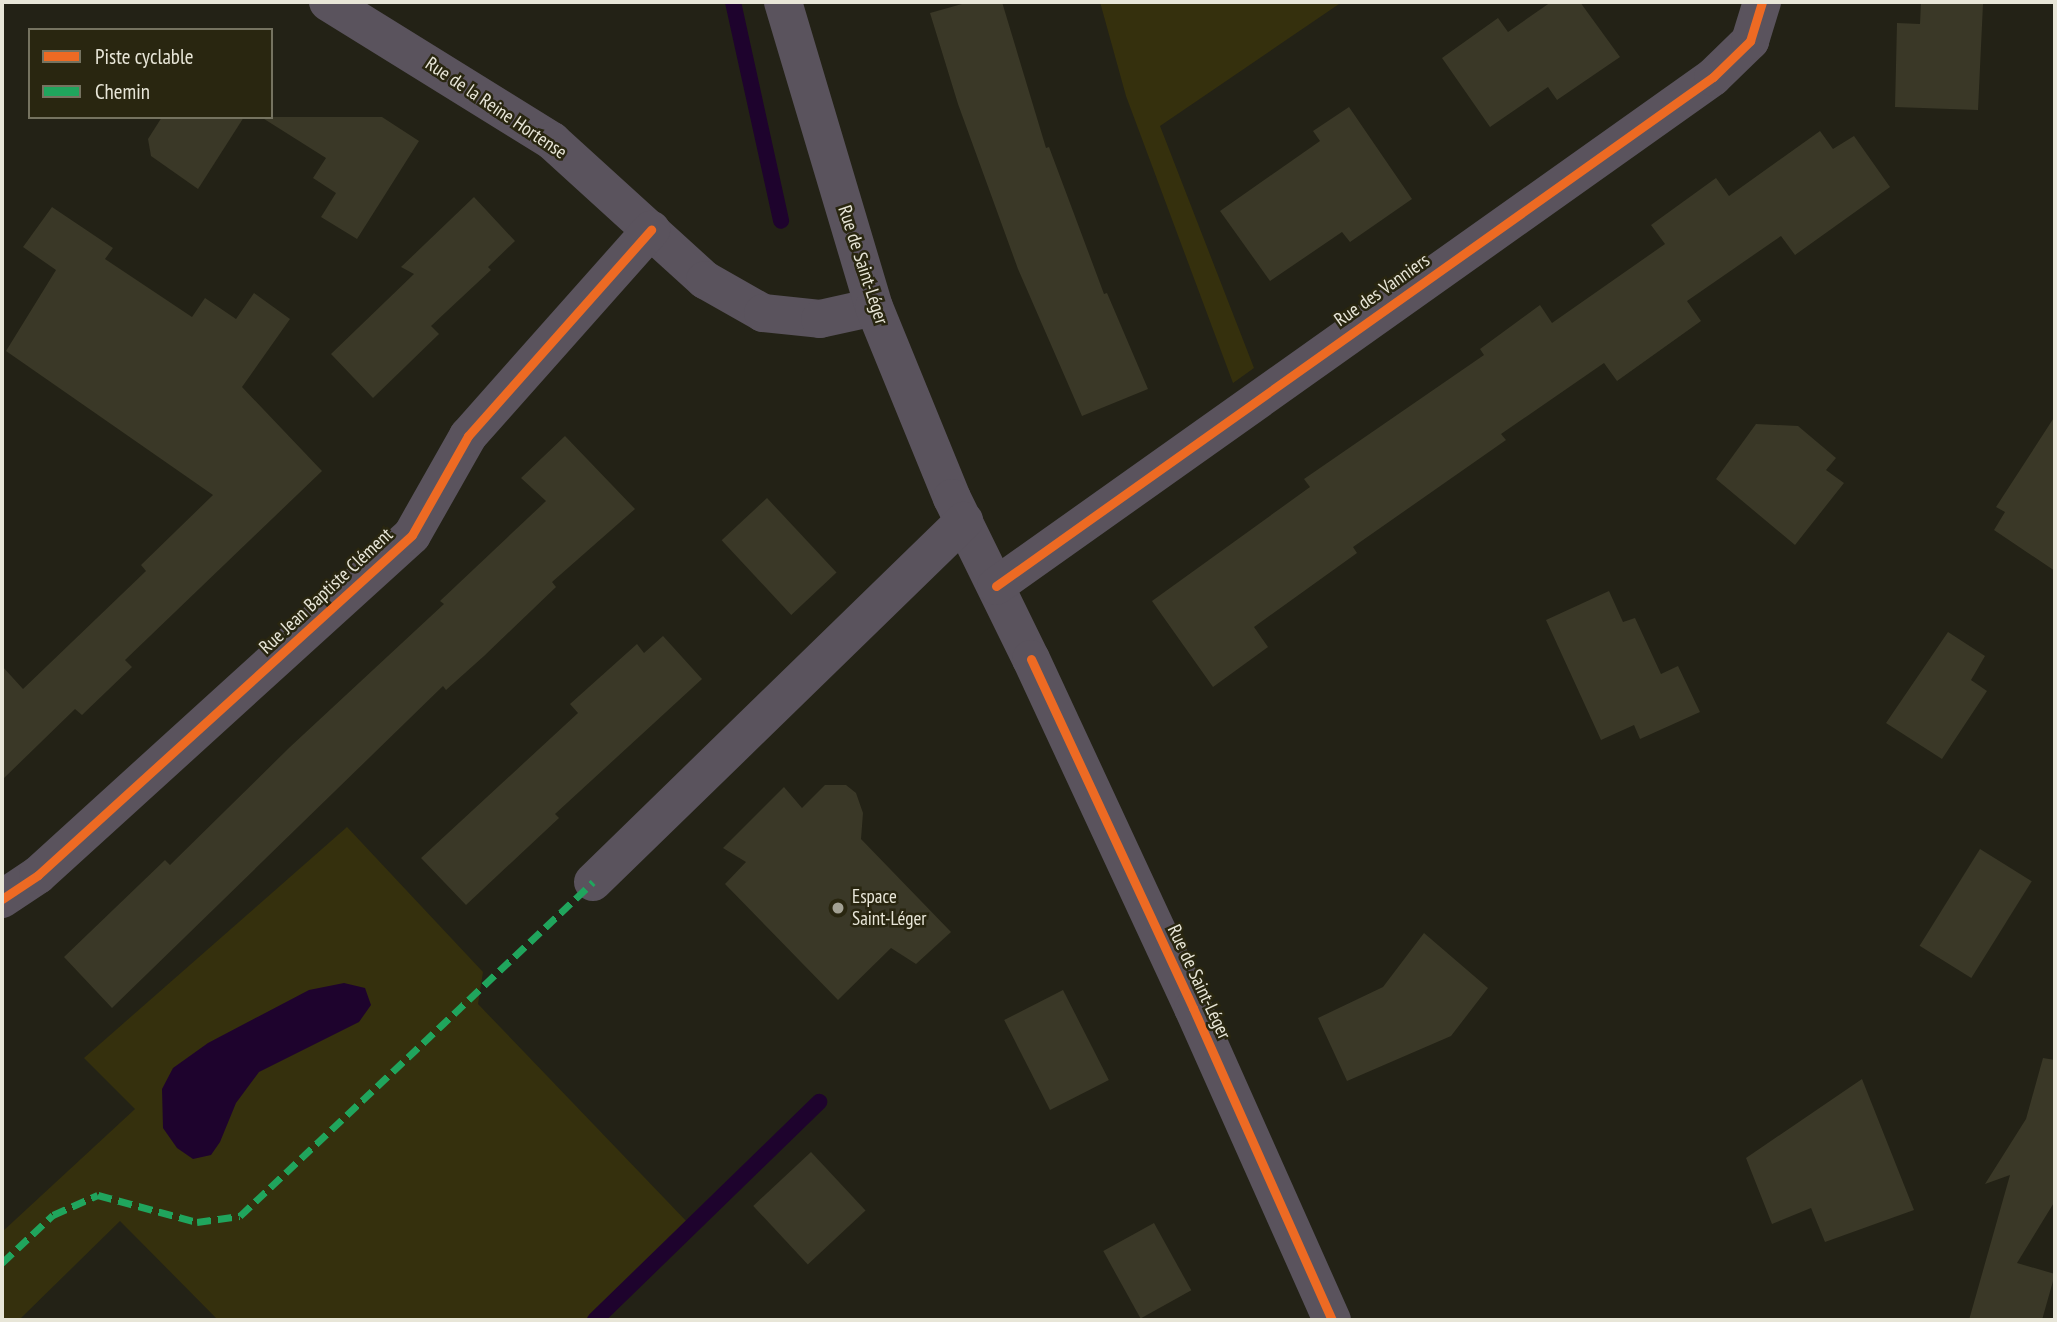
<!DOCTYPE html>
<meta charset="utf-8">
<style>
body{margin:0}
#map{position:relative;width:2057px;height:1322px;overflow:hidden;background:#232216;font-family:"PT Sans Narrow",sans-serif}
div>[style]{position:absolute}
.green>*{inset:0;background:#35300d}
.water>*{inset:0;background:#1e032d}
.stream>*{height:16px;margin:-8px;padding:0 8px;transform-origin:8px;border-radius:8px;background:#1e032d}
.building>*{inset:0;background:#3a3827;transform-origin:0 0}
.minor>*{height:38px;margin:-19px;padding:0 19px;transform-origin:19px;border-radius:19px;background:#5a535d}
.quiet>*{height:7px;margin-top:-3.5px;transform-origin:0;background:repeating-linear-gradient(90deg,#20a55d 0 14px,transparent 0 21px)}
.cycleway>*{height:9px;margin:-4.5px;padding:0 4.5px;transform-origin:4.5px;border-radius:4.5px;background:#ed6a23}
.dots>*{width:19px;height:19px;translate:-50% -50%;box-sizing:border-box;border:4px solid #292610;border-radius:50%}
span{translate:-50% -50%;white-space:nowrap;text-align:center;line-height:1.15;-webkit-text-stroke:5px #292610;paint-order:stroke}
.street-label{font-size:19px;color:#e8e6d8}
.poi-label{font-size:19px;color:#e8e6d8}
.left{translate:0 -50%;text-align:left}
.frame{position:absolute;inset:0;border:4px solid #e8e6d8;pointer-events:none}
.legend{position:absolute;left:28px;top:28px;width:245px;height:91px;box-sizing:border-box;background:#292610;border:2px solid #757360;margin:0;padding:9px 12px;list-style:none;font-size:21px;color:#e8e6d8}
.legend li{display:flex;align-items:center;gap:14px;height:35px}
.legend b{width:35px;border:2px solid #757360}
</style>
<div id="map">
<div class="green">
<i style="clip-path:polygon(1100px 2px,1342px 2px,1160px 126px,1254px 368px,1233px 383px,1126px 96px)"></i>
<i style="clip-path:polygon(347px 827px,483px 972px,478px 1004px,690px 1225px,595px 1320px,218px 1320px,120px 1221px,19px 1320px,2px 1320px,2px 1232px,135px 1109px,84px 1058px)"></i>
</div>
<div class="water">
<i style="clip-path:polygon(344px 983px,365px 988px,371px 1005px,359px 1022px,259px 1072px,236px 1103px,220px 1142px,211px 1155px,193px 1159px,177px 1148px,163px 1128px,162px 1089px,173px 1068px,208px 1043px,309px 990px)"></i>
</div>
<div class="stream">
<i style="left:733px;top:2px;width:224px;rotate:77.6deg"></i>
<i style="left:595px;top:1320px;width:313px;rotate:-44.2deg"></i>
</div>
<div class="building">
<i style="clip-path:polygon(969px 2px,1002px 2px,1046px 148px,1049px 147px,1104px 294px,1107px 293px,1148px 389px,1082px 416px,1018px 269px,958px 104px,930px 13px)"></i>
<i style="clip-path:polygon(1551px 2px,1580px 2px,1620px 57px,1557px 100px,1548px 87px,1490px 127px,1442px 58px,1498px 18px,1508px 32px)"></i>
<i style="clip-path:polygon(1921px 2px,1983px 4px,1978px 110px,1895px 107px,1897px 23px,1920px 24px)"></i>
<i style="clip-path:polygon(1349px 107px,1412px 199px,1350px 242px,1342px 232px,1270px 281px,1220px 211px,1320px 141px,1313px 131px)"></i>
<i style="clip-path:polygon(162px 117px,244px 117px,198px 189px,151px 156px,148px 139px)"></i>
<i style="clip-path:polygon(261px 117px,382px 117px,419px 141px,357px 239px,321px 217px,336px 193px,313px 178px,326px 158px)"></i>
<i style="clip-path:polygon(1820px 131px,1833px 149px,1854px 136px,1890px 187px,1795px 255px,1781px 236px,1687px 301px,1701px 321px,1617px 381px,1604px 363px,1501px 434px,1506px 440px,1353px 547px,1357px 553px,1254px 627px,1268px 647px,1213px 687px,1152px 601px,1310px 487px,1304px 479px,1484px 355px,1480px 349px,1540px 305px,1552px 323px,1665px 244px,1651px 225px,1716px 178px,1729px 196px)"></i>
<i style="clip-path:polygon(474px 197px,515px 241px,488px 267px,491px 270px,431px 326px,439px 334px,373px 398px,331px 354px,414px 274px,401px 267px)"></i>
<i style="clip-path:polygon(52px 207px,113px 248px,105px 259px,192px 317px,205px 298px,236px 319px,254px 293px,290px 319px,242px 387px,322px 471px,125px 660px,132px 667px,82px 715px,75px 709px,2px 780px,2px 666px,23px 689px,146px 571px,141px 565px,213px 495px,6px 351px,56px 270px,23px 247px)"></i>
<i style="clip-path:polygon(2055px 416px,2055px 571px,1994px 530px,2005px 512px,1996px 507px)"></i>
<i style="clip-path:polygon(1756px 424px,1798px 426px,1836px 458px,1826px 470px,1844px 483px,1795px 545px,1716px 479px)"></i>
<i style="clip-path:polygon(565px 436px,635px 509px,552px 582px,556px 587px,484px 656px,446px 690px,443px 686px,112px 1008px,64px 957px,165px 860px,170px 865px,290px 747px,444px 604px,440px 601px,546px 501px,521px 478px)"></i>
<i style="left:767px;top:498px;width:102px;height:62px;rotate:47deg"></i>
<i style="clip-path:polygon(1609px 591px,1623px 622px,1635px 618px,1661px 674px,1678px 666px,1700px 712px,1640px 739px,1634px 725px,1601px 740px,1546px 620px)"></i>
<i style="clip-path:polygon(1948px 632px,1985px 656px,1971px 680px,1987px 691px,1942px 759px,1886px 723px)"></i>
<i style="clip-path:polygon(663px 636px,702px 679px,555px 814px,559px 818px,466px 905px,421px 858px,578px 713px,570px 704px,637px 644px,644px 653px)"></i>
<i style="clip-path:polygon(825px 785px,846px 785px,856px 793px,863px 813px,861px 839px,951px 932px,916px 964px,891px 948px,838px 1000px,725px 884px,746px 862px,723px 848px,784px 787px,802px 808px)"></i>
<i style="left:1980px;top:849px;width:61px;height:114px;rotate:32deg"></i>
<i style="clip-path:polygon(1424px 933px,1488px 988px,1451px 1036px,1347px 1081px,1318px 1018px,1383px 987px)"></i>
<i style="left:1063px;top:990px;width:101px;height:66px;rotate:63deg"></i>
<i style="clip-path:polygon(2043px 1058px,2055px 1060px,2055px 1201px,2017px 1263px,2055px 1274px,2042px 1320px,1969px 1320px,2010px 1175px,1985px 1184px,2026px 1119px)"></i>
<i style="clip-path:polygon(1862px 1079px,1914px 1210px,1825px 1242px,1811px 1208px,1772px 1224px,1746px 1158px)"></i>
<i style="left:811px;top:1152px;width:80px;height:79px;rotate:47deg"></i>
<i style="left:1154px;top:1223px;width:77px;height:58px;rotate:61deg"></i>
</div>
<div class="minor">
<i style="left:328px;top:2px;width:264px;rotate:31.8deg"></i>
<i style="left:552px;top:141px;width:207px;rotate:42.3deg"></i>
<i style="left:705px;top:280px;width:67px;rotate:29.6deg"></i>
<i style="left:763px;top:313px;width:57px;rotate:6deg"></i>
<i style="left:820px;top:319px;width:55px;rotate:-12.5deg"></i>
<i style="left:783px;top:2px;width:318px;rotate:73.4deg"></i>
<i style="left:874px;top:307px;width:206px;rotate:67.8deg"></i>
<i style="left:952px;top:498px;width:179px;rotate:63.9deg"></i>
<i style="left:1031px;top:659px;width:385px;rotate:65.1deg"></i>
<i style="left:1193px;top:1008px;width:342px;rotate:66deg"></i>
<i style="left:996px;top:586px;width:879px;rotate:-35.37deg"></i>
<i style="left:1713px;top:77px;width:52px;rotate:-44.2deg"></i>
<i style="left:1750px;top:41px;width:41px;rotate:-72.9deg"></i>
<i style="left:593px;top:882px;width:518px;rotate:-44.22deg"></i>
<i style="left:2px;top:899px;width:43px;rotate:-33.7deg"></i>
<i style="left:38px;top:875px;width:505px;rotate:-42.27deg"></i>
<i style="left:412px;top:535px;width:114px;rotate:-60.5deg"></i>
<i style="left:468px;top:436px;width:276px;rotate:-48.4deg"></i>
</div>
<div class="quiet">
<i style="left:2px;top:1263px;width:70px;rotate:-43.3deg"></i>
<i style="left:53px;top:1215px;width:49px;rotate:-24deg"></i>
<i style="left:98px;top:1195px;width:103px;rotate:15.3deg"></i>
<i style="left:197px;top:1222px;width:43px;rotate:-7.9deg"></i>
<i style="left:240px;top:1216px;width:486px;rotate:-43.4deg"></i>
</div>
<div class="cycleway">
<i style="left:996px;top:586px;width:879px;rotate:-35.37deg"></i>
<i style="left:1713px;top:77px;width:52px;rotate:-44.2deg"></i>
<i style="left:1750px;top:41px;width:41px;rotate:-72.9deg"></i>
<i style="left:1031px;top:659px;width:385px;rotate:65.1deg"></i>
<i style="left:1193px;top:1008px;width:342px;rotate:66deg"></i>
<i style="left:2px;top:899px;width:43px;rotate:-33.7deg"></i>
<i style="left:38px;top:875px;width:505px;rotate:-42.27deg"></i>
<i style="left:412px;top:535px;width:114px;rotate:-60.5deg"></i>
<i style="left:468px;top:436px;width:276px;rotate:-48.4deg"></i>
</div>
<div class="dots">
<i style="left:838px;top:908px;background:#a3a194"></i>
</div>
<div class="street-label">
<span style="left:496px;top:108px;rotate:34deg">Rue de la Reine Hortense</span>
<span style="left:863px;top:265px;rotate:72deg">Rue de Saint-Léger</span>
<span style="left:1382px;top:290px;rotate:-35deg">Rue des Vanniers</span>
<span style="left:326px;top:591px;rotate:-43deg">Rue Jean Baptiste Clément</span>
<span style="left:1199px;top:982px;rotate:65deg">Rue de Saint-Léger</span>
</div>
<div class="poi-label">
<span class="left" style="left:852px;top:908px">Espace<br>Saint-Léger</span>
</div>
<div class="frame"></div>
<ul class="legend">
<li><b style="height:9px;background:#ed6a23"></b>Piste cyclable</li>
<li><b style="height:9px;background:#20a55d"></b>Chemin</li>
</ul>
</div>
